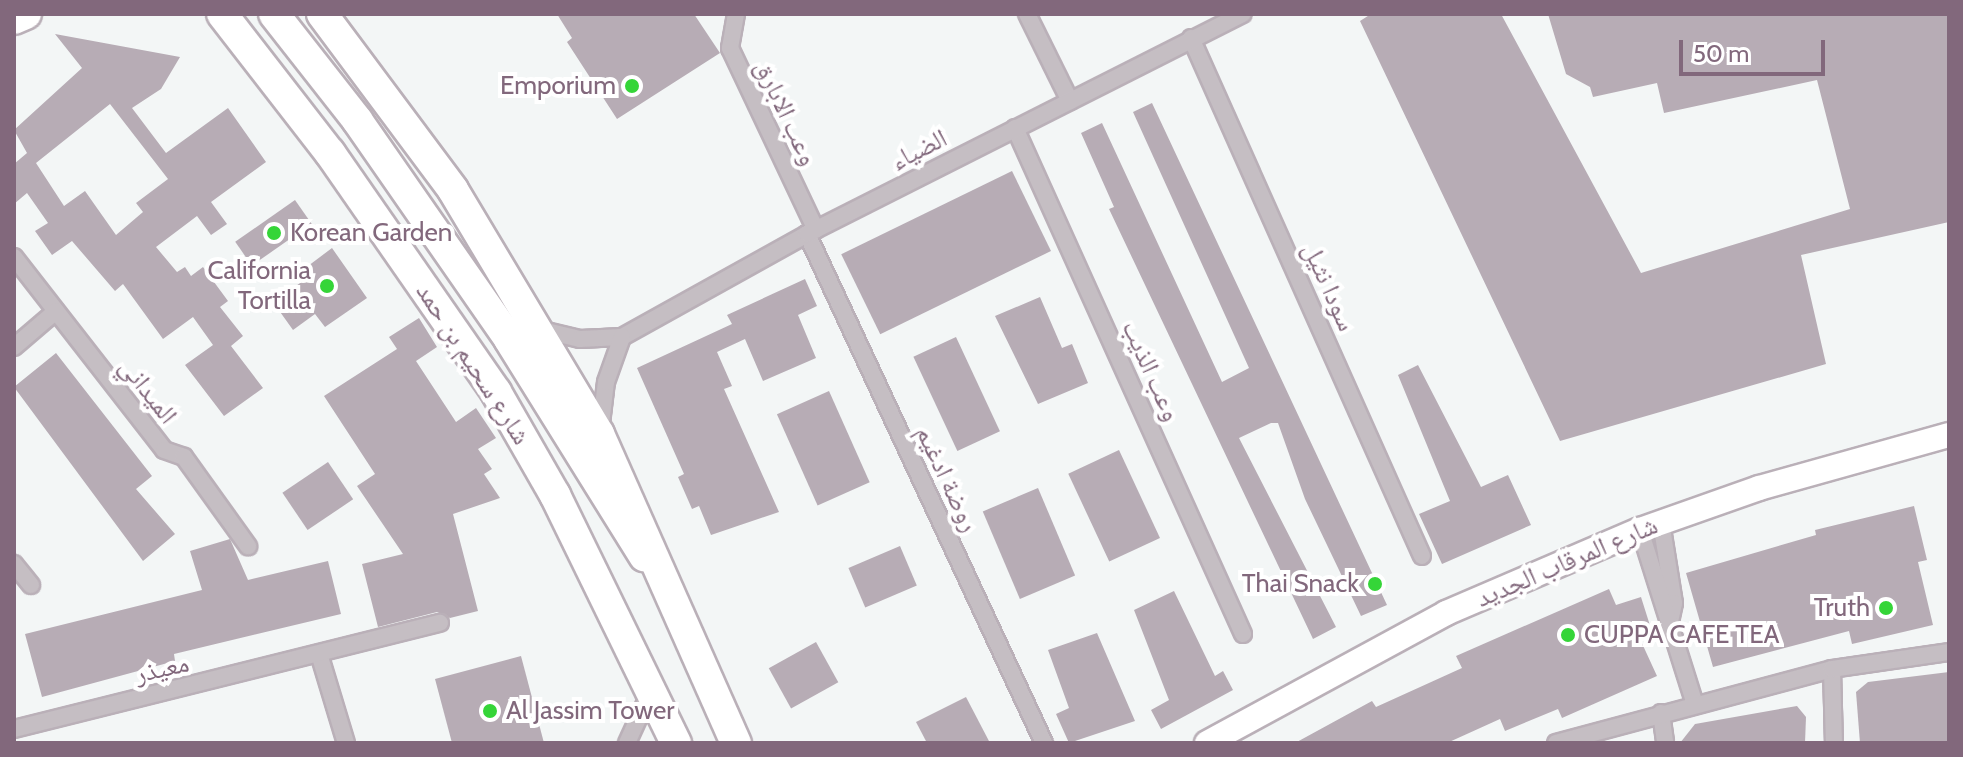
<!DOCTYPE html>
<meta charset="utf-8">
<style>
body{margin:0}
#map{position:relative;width:1963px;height:757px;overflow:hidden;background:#f3f6f6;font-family:Cabin,"Noto Naskh Arabic",sans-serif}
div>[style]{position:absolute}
.building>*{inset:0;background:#b7acb5;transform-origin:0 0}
.roads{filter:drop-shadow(2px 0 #bab0b8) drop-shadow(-2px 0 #bab0b8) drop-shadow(0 2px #bab0b8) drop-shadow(0 -2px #bab0b8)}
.street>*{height:16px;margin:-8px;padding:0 8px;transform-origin:8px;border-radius:8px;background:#c5bec3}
.secondary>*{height:24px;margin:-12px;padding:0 12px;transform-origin:12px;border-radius:12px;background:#fff}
.highway>*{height:30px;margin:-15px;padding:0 15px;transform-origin:15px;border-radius:15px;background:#fff}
.dots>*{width:22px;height:22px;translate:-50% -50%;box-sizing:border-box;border:4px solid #fff;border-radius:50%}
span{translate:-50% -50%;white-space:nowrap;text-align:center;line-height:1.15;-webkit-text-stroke:8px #fff;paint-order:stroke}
.poi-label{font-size:26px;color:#82687c}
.right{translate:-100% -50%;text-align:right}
.left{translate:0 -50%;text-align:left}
.street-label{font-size:26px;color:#82687c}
.frame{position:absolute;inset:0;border:16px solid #82687c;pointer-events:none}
.scale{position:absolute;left:1679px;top:40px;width:146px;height:36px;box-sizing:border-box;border:4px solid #82687c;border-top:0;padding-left:10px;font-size:24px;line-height:28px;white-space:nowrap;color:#82687c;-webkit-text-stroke:6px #fff;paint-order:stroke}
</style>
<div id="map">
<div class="building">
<i style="clip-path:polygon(557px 14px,694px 14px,720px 53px,617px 119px,567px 42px,572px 38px)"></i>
<i style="clip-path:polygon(1371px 14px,1501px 14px,1641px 273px,1850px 209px,1817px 80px,1664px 113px,1657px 83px,1593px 97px,1590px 87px,1566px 74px,1548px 14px,1949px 14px,1949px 222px,1801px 255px,1826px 364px,1560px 441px,1360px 21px)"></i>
<i style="clip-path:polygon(evenodd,55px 34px,180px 57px,161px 89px,132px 108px,166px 153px,228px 108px,266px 162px,211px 202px,227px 224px,211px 235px,197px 216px,156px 247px,177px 272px,185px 267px,191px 276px,203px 267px,228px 301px,220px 307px,243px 336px,231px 346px,263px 388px,224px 416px,185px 365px,213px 345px,193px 317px,163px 339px,123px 284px,115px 291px,72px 241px,52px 255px,35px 231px,48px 223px,27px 193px,14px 204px,14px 164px,27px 153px,14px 130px,82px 68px,55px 34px,110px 104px,168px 179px,136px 203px,143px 212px,116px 235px,85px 191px,64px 206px,36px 163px,110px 104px)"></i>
<i style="clip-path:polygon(1152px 103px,1387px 605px,1361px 616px,1305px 499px,1278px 423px,1271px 423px,1239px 438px,1336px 627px,1313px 639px,1109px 209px,1114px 207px,1081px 133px,1102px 123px,1222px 382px,1249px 368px,1133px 112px)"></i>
<i style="left:1012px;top:171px;width:89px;height:190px;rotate:64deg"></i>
<i style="left:295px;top:200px;width:29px;height:73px;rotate:55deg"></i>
<i style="clip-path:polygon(332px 248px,367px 298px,325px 327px,315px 314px,293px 330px,273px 302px,313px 274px,308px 266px)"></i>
<i style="clip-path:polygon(805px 279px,817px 306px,798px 315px,816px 358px,763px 381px,745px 339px,717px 352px,732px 386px,724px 389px,779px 512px,711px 535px,699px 506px,692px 509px,678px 477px,684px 474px,637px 368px,732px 324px,727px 315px)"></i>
<i style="clip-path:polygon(1040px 297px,1062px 348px,1072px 344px,1088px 383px,1038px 404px,995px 316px)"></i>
<i style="clip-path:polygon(419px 318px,437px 347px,416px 361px,456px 422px,476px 408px,496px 438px,478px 449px,492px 469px,484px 474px,500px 498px,453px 514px,478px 611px,450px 618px,437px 612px,378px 627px,362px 564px,403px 554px,357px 486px,375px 474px,324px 396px,397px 349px,389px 337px)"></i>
<i style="left:956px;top:337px;width:104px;height:47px;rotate:65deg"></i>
<i style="clip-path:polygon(56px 353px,152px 476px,136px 489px,175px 534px,143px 561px,14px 387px)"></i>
<i style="clip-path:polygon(1418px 365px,1481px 487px,1508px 475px,1531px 525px,1442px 564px,1419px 514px,1450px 501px,1398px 375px)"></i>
<i style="left:829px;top:391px;width:100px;height:57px;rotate:66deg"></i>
<i style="left:1119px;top:450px;width:97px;height:56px;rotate:65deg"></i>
<i style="left:328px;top:462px;width:45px;height:55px;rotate:56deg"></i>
<i style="left:1038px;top:488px;width:95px;height:60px;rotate:67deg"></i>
<i style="clip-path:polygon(1914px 506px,1927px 560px,1918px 562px,1933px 625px,1852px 644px,1849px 631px,1713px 667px,1686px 573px,1816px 535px,1815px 530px)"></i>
<i style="clip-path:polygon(230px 539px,248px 580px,328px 561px,341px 614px,174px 654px,175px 661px,42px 697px,25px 634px,202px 590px,190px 551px)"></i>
<i style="left:900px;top:546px;width:43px;height:56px;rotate:67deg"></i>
<i style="clip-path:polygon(1609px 589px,1616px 605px,1641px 597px,1653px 635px,1640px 639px,1657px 676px,1562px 718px,1558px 709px,1505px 731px,1500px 719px,1447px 743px,1295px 743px,1372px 701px,1376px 707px,1462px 668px,1456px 656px)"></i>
<i style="clip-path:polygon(1174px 591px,1215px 676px,1223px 671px,1233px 690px,1161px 729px,1151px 710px,1169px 700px,1134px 610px)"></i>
<i style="clip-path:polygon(1097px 633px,1135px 721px,1069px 743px,1056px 714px,1069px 708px,1048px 650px)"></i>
<i style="left:816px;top:642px;width:46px;height:54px;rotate:61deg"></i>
<i style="clip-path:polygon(521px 656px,544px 743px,452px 743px,435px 679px)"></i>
<i style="clip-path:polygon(1949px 672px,1949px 743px,1860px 743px,1856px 692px,1868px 682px)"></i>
<i style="clip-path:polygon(966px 697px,990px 743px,927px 743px,916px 722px)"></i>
<i style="clip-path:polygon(1797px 706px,1806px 717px,1805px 743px,1680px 743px,1695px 724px)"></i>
</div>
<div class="roads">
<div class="street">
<i style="left:736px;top:14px;width:35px;rotate:100deg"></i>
<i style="left:730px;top:48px;width:201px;rotate:64.7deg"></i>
<i style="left:1027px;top:14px;width:97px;rotate:63.7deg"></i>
<i style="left:1191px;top:38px;width:567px;rotate:65.97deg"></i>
<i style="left:1015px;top:128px;width:555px;rotate:65.74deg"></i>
<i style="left:807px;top:234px;width:561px;rotate:65.03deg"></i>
<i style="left:14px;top:257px;width:244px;rotate:52.1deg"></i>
<i style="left:164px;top:450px;width:21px;rotate:19deg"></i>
<i style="left:184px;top:457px;width:110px;rotate:54.3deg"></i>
<i style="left:538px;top:329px;width:43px;rotate:13.4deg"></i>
<i style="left:580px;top:339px;width:42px;rotate:-2.7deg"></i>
<i style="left:622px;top:337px;width:212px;rotate:-29.1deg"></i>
<i style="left:807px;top:234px;width:488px;rotate:-26.8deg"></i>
<i style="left:14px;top:347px;width:55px;rotate:-40.6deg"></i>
<i style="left:600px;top:432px;width:50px;rotate:-83.2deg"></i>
<i style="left:606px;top:382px;width:48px;rotate:-70.4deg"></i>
<i style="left:1661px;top:522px;width:82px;rotate:80.9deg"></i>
<i style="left:1674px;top:603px;width:19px;rotate:102deg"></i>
<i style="left:1640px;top:530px;width:182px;rotate:72.5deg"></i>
<i style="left:14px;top:564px;width:27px;rotate:51deg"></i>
<i style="left:320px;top:657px;width:90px;rotate:73.2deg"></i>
<i style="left:1832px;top:669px;width:74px;rotate:88.5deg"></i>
<i style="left:1661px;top:713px;width:30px;rotate:82deg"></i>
<i style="left:14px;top:729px;width:439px;rotate:-14deg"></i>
<i style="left:627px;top:743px;width:53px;rotate:-65.4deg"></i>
<i style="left:1556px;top:743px;width:286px;rotate:-15deg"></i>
<i style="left:1832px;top:669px;width:118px;rotate:-8.3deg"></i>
</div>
<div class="secondary">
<i style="left:1207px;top:743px;width:272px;rotate:-28.5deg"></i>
<i style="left:1446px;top:613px;width:211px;rotate:-23.2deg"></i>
<i style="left:1640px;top:530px;width:126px;rotate:-19.4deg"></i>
<i style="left:1759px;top:488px;width:197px;rotate:-15.6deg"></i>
</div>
<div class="highway">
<i style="left:222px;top:14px;width:176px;rotate:52.2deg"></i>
<i style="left:330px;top:153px;width:291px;rotate:55.2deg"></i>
<i style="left:496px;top:392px;width:119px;rotate:60.2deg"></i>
<i style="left:555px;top:495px;width:276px;rotate:64deg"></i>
<i style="left:274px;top:14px;width:135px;rotate:51.9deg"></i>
<i style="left:357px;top:120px;width:267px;rotate:55.2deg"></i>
<i style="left:509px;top:339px;width:256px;rotate:58.1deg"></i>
<i style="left:322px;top:14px;width:219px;rotate:53.3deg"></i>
<i style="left:453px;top:190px;width:284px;rotate:59.1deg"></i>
<i style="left:599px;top:434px;width:338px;rotate:66.1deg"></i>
<i style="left:14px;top:19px;width:13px;rotate:-23deg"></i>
</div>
</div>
<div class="dots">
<i style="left:632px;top:86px;background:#35d538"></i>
<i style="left:274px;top:233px;background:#35d538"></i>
<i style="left:327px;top:286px;background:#35d538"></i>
<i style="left:1375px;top:584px;background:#35d538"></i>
<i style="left:1886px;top:608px;background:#35d538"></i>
<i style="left:1568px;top:635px;background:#35d538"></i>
<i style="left:490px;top:711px;background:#35d538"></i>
</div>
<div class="poi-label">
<span class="right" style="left:616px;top:86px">Emporium</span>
<span class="left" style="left:290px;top:233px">Korean Garden</span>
<span class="right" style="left:311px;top:286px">California<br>Tortilla</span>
<span class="right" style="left:1359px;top:584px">Thai Snack</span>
<span class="right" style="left:1870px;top:608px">Truth</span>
<span class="left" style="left:1584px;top:635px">CUPPA CAFE TEA</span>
<span class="left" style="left:506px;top:711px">Al Jassim Tower</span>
</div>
<div class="street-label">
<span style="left:786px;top:113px;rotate:65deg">وعب الابارق</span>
<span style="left:919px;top:150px;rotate:-27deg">الضياء</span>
<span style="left:1329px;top:287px;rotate:66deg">سودا نثيل</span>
<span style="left:473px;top:364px;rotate:57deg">شارع سحيم بن حمد</span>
<span style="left:1151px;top:371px;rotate:66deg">وعب الذيب</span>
<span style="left:148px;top:391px;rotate:52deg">الميداني</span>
<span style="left:947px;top:479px;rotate:65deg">روضة ادغيم</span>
<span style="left:1567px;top:562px;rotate:-23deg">شارع المرقاب الجديد</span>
<span style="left:162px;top:669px;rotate:-13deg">معيذر</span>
</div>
<div class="frame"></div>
<div class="scale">50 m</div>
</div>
